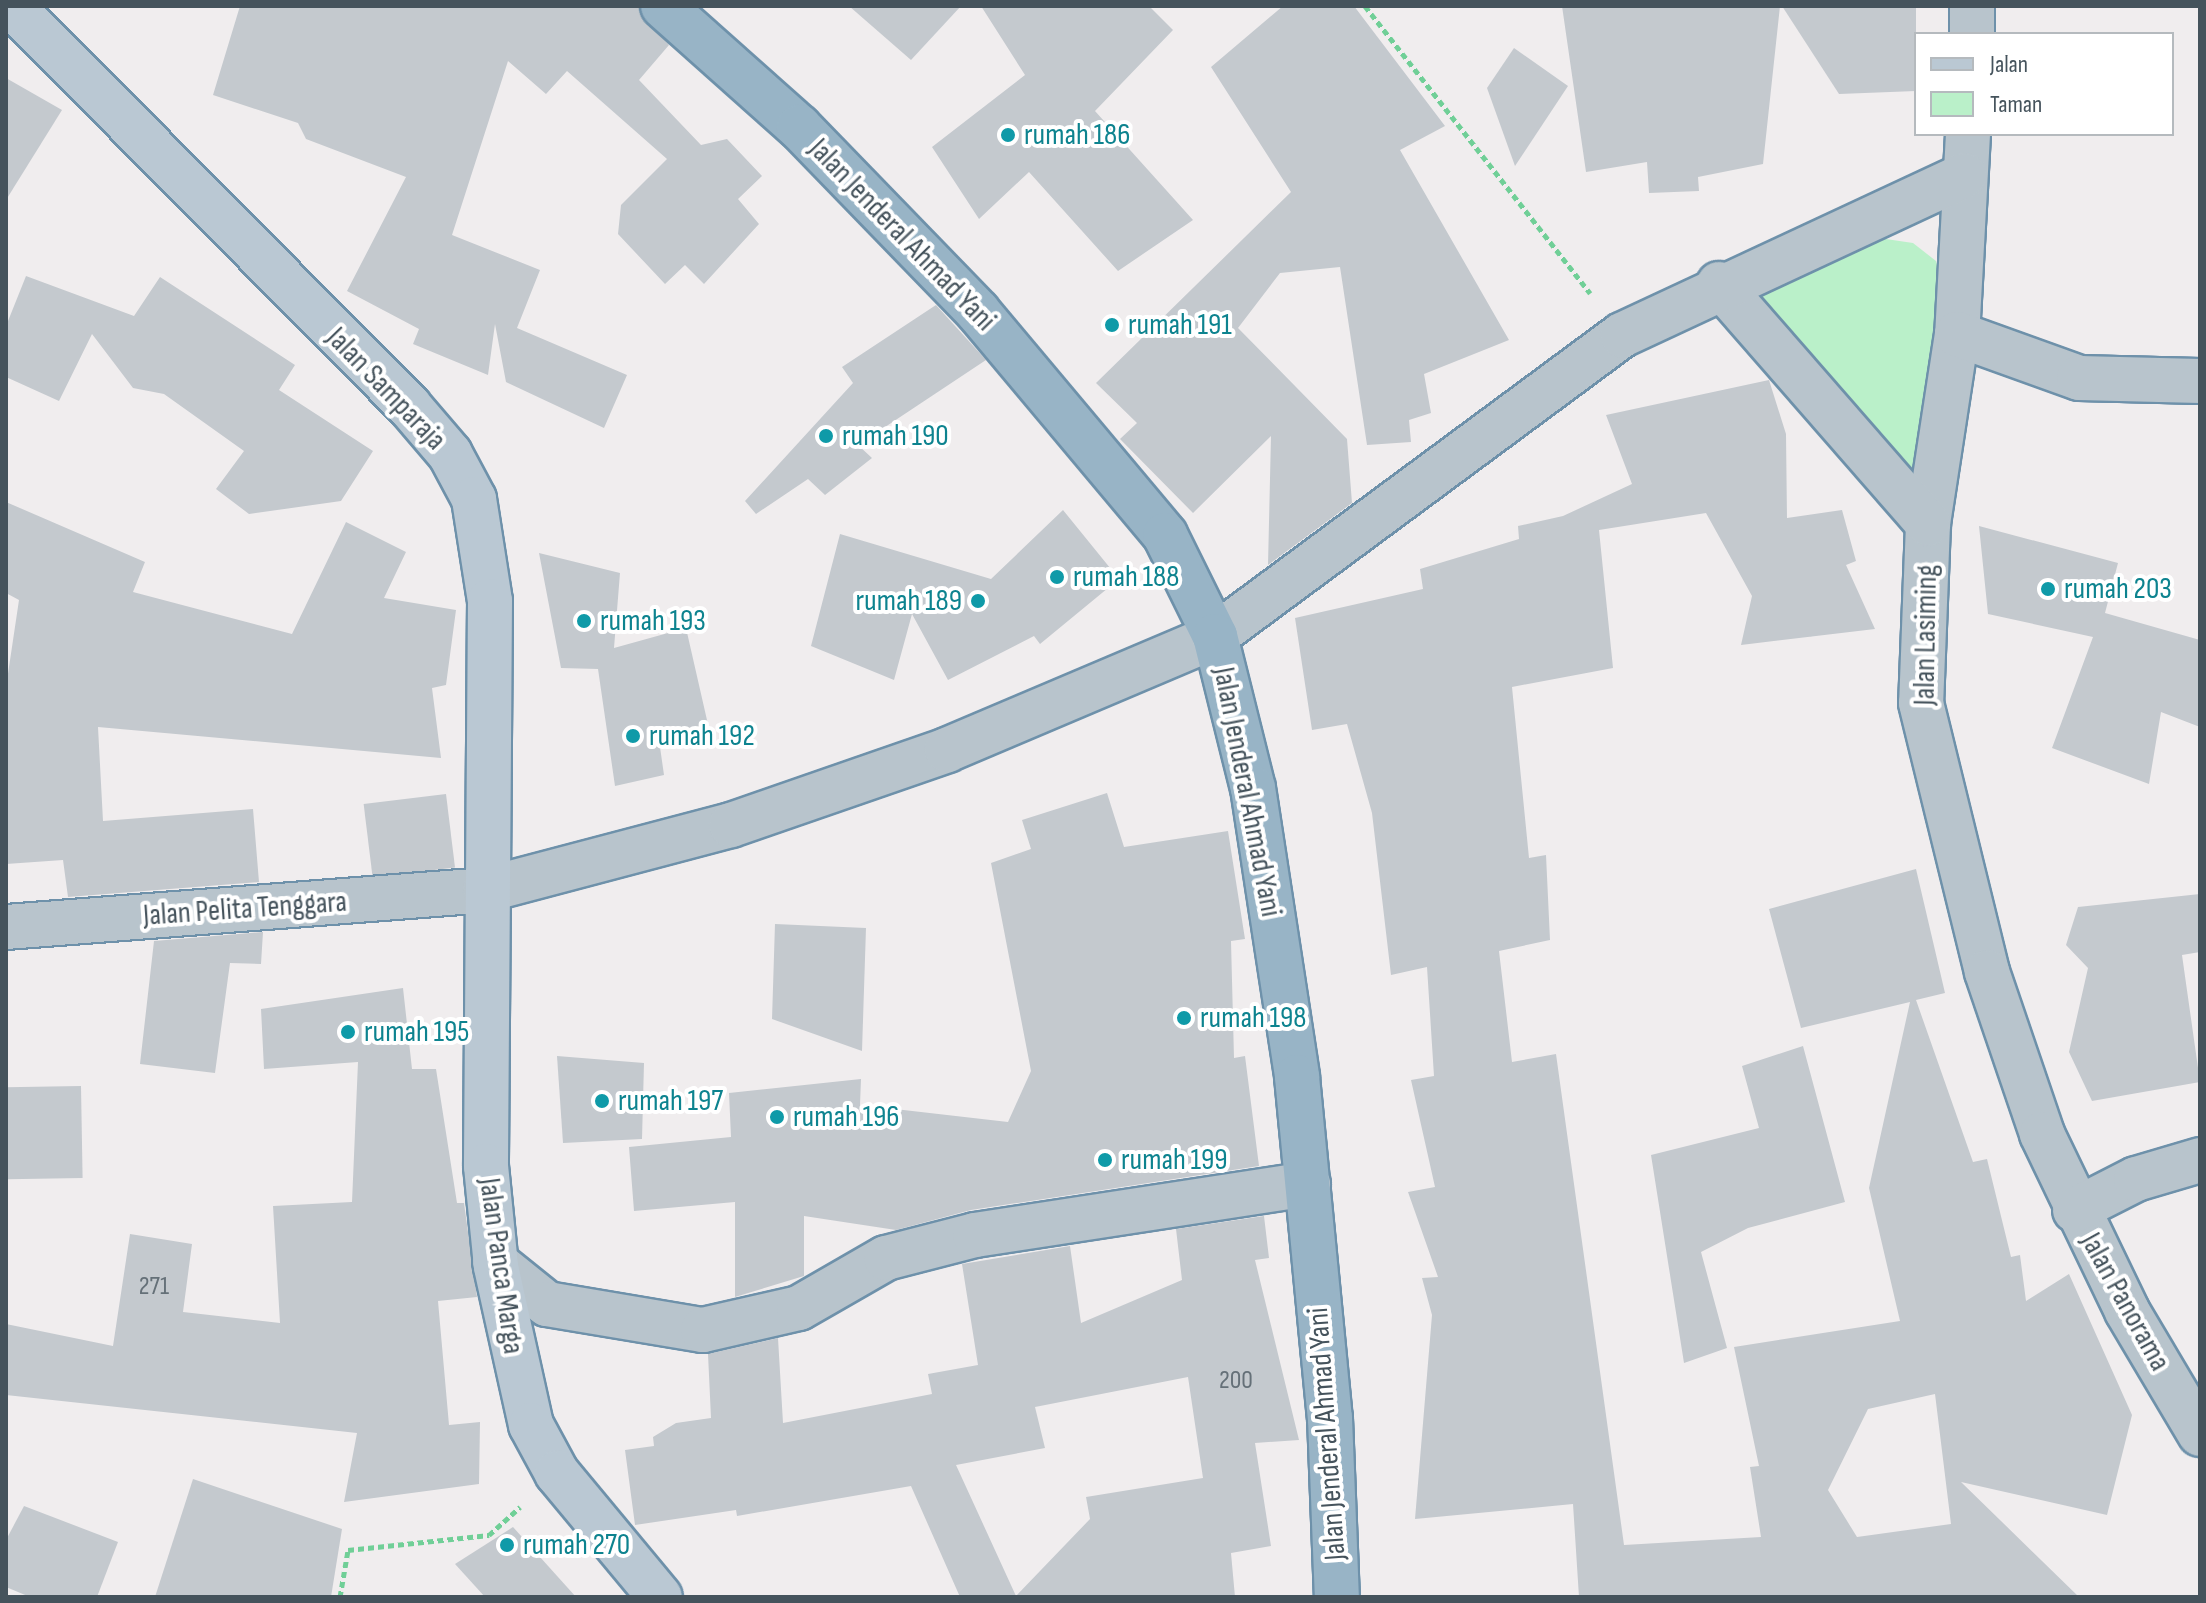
<!DOCTYPE html>
<style>
body{margin:0}
#map{position:relative;width:2206px;height:1603px;overflow:hidden;background:#f0edee;font-family:"Sofia Sans Condensed",sans-serif}
div>[style]{position:absolute}
.green>*{inset:0;background:#baf0c9}
.building>*{inset:0;background:#c4c9ce;transform-origin:0 0}
.path>*{height:5px;margin-top:-2.5px;transform-origin:0;background:repeating-linear-gradient(90deg,#70cf97 0 6px,transparent 0 10px)}
.roads{filter:drop-shadow(2px 0 #6e91aa) drop-shadow(-2px 0 #6e91aa) drop-shadow(0 2px #6e91aa) drop-shadow(0 -2px #6e91aa)}
.minor>*{height:44px;margin:-22px;padding:0 22px;transform-origin:22px;border-radius:22px;background:#b8c4cc}
.secondary>*{height:44px;margin:-22px;padding:0 22px;transform-origin:22px;border-radius:22px;background:#bac8d3}
.trunk>*{height:44px;margin:-22px;padding:0 22px;transform-origin:22px;border-radius:22px;background:#98b4c6}
.dots>*{width:22px;height:22px;translate:-50% -50%;box-sizing:border-box;border:4px solid #fff;border-radius:50%}
span{translate:-50% -50%;white-space:nowrap;text-align:center;line-height:1.15;-webkit-text-stroke:8px #fff;paint-order:stroke}
.number-label{font-size:26px;color:#657078}
.number-label span{-webkit-text-stroke-width:0}
.culture-label{font-size:30px;color:#0d838f}
.left{translate:0 -50%;text-align:left}
.right{translate:-100% -50%;text-align:right}
.street-label{font-size:30px;color:#45535c}
.frame{position:absolute;inset:0;border:8px solid #45535c;pointer-events:none}
.legend{position:absolute;left:1914px;top:32px;width:260px;height:104px;box-sizing:border-box;background:#fff;border:2px solid #b5babe;margin:0;padding:10px 14px;list-style:none;font-size:24px;color:#45535c}
.legend li{display:flex;align-items:center;gap:16px;height:40px}
.legend b{width:40px;border:2px solid #b5babe}
</style>
<div id="map">
<div class="green">
<i style="clip-path:polygon(1879px 238px,1913px 243px,1936px 261px,1942px 282px,1913px 476px,1757px 290px)"></i>
</div>
<div class="building">
<i style="clip-path:polygon(240px 6px,639px 6px,669px 45px,639px 80px,701px 145px,727px 139px,762px 176px,738px 199px,759px 224px,704px 284px,685px 265px,665px 284px,618px 234px,621px 205px,667px 159px,567px 71px,546px 94px,508px 61px,452px 235px,540px 270px,517px 328px,627px 375px,604px 428px,506px 382px,495px 324px,488px 375px,413px 344px,419px 329px,347px 291px,406px 177px,306px 139px,298px 123px,213px 95px)"></i>
<i style="clip-path:polygon(849px 6px,961px 6px,911px 60px)"></i>
<i style="clip-path:polygon(981px 6px,1149px 6px,1173px 30px,1095px 111px,1193px 220px,1118px 271px,1029px 172px,979px 219px,932px 147px,1025px 75px)"></i>
<i style="clip-path:polygon(1283px 6px,1354px 6px,1445px 126px,1400px 150px,1509px 340px,1424px 374px,1431px 413px,1409px 420px,1411px 442px,1367px 445px,1340px 267px,1280px 273px,1238px 328px,1347px 439px,1352px 503px,1268px 565px,1271px 436px,1193px 513px,1120px 439px,1137px 423px,1096px 383px,1291px 192px,1211px 67px)"></i>
<i style="clip-path:polygon(1562px 6px,1780px 6px,1763px 164px,1698px 177px,1699px 191px,1649px 193px,1647px 162px,1586px 172px)"></i>
<i style="clip-path:polygon(1782px 6px,1916px 6px,1916px 91px,1839px 94px)"></i>
<i style="clip-path:polygon(1514px 48px,1568px 86px,1515px 166px,1487px 88px)"></i>
<i style="clip-path:polygon(6px 78px,62px 110px,6px 200px)"></i>
<i style="clip-path:polygon(26px 276px,134px 316px,160px 277px,295px 365px,279px 390px,373px 451px,341px 501px,249px 514px,216px 489px,244px 451px,164px 394px,133px 388px,92px 334px,59px 401px,6px 377px,6px 326px)"></i>
<i style="clip-path:polygon(936px 305px,986px 360px,858px 445px,872px 458px,825px 495px,808px 479px,756px 514px,745px 501px,853px 383px,842px 367px)"></i>
<i style="clip-path:polygon(evenodd,1769px 380px,1786px 434px,1787px 518px,1842px 510px,1856px 561px,1846px 565px,1875px 629px,1741px 645px,1752px 596px,1706px 513px,1599px 530px,1613px 668px,1512px 687px,1529px 858px,1546px 855px,1550px 940px,1499px 951px,1512px 1062px,1556px 1054px,1624px 1545px,1761px 1537px,1750px 1467px,1759px 1466px,1734px 1347px,1900px 1321px,1869px 1188px,1910px 1002px,1801px 1028px,1769px 909px,1916px 869px,1945px 993px,1916px 1000px,1973px 1162px,1987px 1159px,2011px 1257px,2020px 1255px,2026px 1301px,2069px 1274px,2132px 1415px,2107px 1515px,1961px 1482px,2079px 1597px,1579px 1597px,1573px 1504px,1415px 1519px,1432px 1315px,1422px 1278px,1438px 1277px,1408px 1192px,1435px 1187px,1411px 1080px,1434px 1076px,1427px 967px,1391px 975px,1372px 813px,1347px 724px,1312px 730px,1295px 618px,1423px 589px,1420px 569px,1519px 539px,1518px 526px,1563px 516px,1632px 484px,1606px 415px,1769px 380px,1935px 1394px,1951px 1524px,1857px 1537px,1828px 1490px,1868px 1409px,1935px 1394px)"></i>
<i style="clip-path:polygon(6px 502px,145px 562px,133px 592px,292px 634px,346px 522px,406px 552px,384px 598px,456px 610px,446px 685px,432px 688px,441px 758px,98px 727px,103px 821px,253px 809px,259px 882px,68px 897px,63px 860px,6px 864px,6px 687px,19px 600px,6px 593px)"></i>
<i style="clip-path:polygon(1063px 510px,1119px 579px,1040px 644px,1034px 636px,948px 680px,912px 614px,894px 680px,811px 646px,840px 534px,991px 579px)"></i>
<i style="clip-path:polygon(1979px 526px,2118px 563px,2105px 613px,2200px 640px,2200px 727px,2161px 712px,2149px 784px,2052px 748px,2093px 637px,1988px 614px)"></i>
<i style="clip-path:polygon(539px 553px,620px 573px,614px 648px,686px 628px,712px 742px,660px 747px,664px 775px,615px 786px,598px 669px,561px 668px)"></i>
<i style="clip-path:polygon(1107px 793px,1124px 847px,1228px 831px,1245px 939px,1231px 941px,1234px 1058px,1245px 1056px,1259px 1166px,971px 1210px,896px 1230px,804px 1216px,804px 1276px,735px 1297px,735px 1202px,634px 1211px,629px 1147px,731px 1137px,729px 1093px,861px 1079px,860px 1105px,1008px 1122px,1031px 1071px,991px 863px,1031px 849px,1022px 820px)"></i>
<i style="left:446px;top:794px;width:74px;height:83px;rotate:83deg"></i>
<i style="clip-path:polygon(2200px 894px,2200px 952px,2182px 955px,2200px 1082px,2092px 1101px,2069px 1052px,2088px 968px,2066px 945px,2078px 907px)"></i>
<i style="clip-path:polygon(775px 924px,866px 928px,862px 1051px,772px 1019px)"></i>
<i style="clip-path:polygon(263px 932px,261px 964px,230px 963px,215px 1073px,140px 1064px,154px 941px)"></i>
<i style="clip-path:polygon(403px 988px,412px 1069px,436px 1069px,457px 1203px,464px 1203px,477px 1297px,438px 1301px,449px 1425px,480px 1422px,479px 1484px,344px 1502px,357px 1433px,6px 1395px,6px 1324px,113px 1346px,130px 1234px,192px 1244px,183px 1312px,280px 1323px,273px 1206px,352px 1202px,358px 1062px,264px 1069px,261px 1009px)"></i>
<i style="clip-path:polygon(1803px 1046px,1845px 1202px,1748px 1228px,1701px 1252px,1727px 1348px,1684px 1363px,1651px 1155px,1759px 1128px,1742px 1066px)"></i>
<i style="clip-path:polygon(557px 1056px,644px 1063px,642px 1139px,563px 1143px)"></i>
<i style="left:81px;top:1086px;width:92px;height:75px;rotate:89deg"></i>
<i style="clip-path:polygon(evenodd,1264px 1216px,1269px 1258px,1255px 1260px,1299px 1440px,1255px 1443px,1271px 1546px,1231px 1553px,1235px 1597px,960px 1597px,911px 1486px,737px 1516px,736px 1510px,635px 1525px,625px 1450px,654px 1446px,653px 1437px,676px 1423px,711px 1418px,708px 1354px,778px 1338px,783px 1423px,932px 1394px,928px 1374px,978px 1365px,962px 1264px,1070px 1246px,1081px 1323px,1182px 1280px,1176px 1229px,1264px 1216px,1188px 1377px,1203px 1478px,1086px 1497px,1090px 1519px,1016px 1596px,956px 1465px,1045px 1448px,1035px 1407px,1188px 1377px)"></i>
<i style="clip-path:polygon(193px 1479px,342px 1529px,331px 1597px,155px 1597px)"></i>
<i style="clip-path:polygon(24px 1506px,118px 1542px,97px 1597px,30px 1597px,6px 1587px,6px 1540px)"></i>
<i style="clip-path:polygon(513px 1527px,576px 1597px,485px 1597px,455px 1564px)"></i>
</div>
<div class="path">
<i style="left:1365px;top:6px;width:365px;rotate:51.9deg"></i>
<i style="left:340px;top:1597px;width:48px;rotate:-80.3deg"></i>
<i style="left:348px;top:1550px;width:142px;rotate:-6.1deg"></i>
<i style="left:489px;top:1535px;width:42px;rotate:-42.1deg"></i>
</div>
<div class="roads">
<div class="minor">
<i style="left:1972px;top:34px;width:28px;rotate:-90deg"></i>
<i style="left:1968px;top:134px;width:200px;rotate:93.1deg"></i>
<i style="left:1957px;top:334px;width:192px;rotate:98.7deg"></i>
<i style="left:1928px;top:524px;width:179px;rotate:92.2deg"></i>
<i style="left:1921px;top:703px;width:277px;rotate:76.2deg"></i>
<i style="left:1987px;top:972px;width:171px;rotate:71.2deg"></i>
<i style="left:2042px;top:1134px;width:196px;rotate:64.3deg"></i>
<i style="left:2127px;top:1311px;width:143px;rotate:59.3deg"></i>
<i style="left:1719px;top:284px;width:318px;rotate:48.9deg"></i>
<i style="left:1957px;top:334px;width:130px;rotate:19.8deg"></i>
<i style="left:2079px;top:378px;width:121px;rotate:1.4deg"></i>
<i style="left:6px;top:927px;width:480px;rotate:-4.4deg"></i>
<i style="left:485px;top:890px;width:254px;rotate:-14.8deg"></i>
<i style="left:731px;top:825px;width:229px;rotate:-19.1deg"></i>
<i style="left:947px;top:750px;width:291px;rotate:-23deg"></i>
<i style="left:1215px;top:636px;width:506px;rotate:-36.49deg"></i>
<i style="left:1622px;top:335px;width:378px;rotate:-25deg"></i>
<i style="left:2075px;top:1210px;width:68px;rotate:-26.9deg"></i>
<i style="left:2136px;top:1179px;width:67px;rotate:-16.5deg"></i>
<i style="left:495px;top:1262px;width:67px;rotate:38.9deg"></i>
<i style="left:547px;top:1304px;width:158px;rotate:9.5deg"></i>
<i style="left:703px;top:1330px;width:98px;rotate:-12.9deg"></i>
<i style="left:799px;top:1308px;width:100px;rotate:-29.9deg"></i>
<i style="left:886px;top:1258px;width:92px;rotate:-14.5deg"></i>
<i style="left:975px;top:1235px;width:337px;rotate:-8.7deg"></i>
</div>
<div class="secondary">
<i style="left:12px;top:6px;width:564px;rotate:45.22deg"></i>
<i style="left:409px;top:406px;width:63px;rotate:49.5deg"></i>
<i style="left:450px;top:454px;width:51px;rotate:61.9deg"></i>
<i style="left:474px;top:499px;width:103px;rotate:81.1deg"></i>
<i style="left:490px;top:601px;width:565px;rotate:90.41deg"></i>
<i style="left:486px;top:1166px;width:101px;rotate:84.3deg"></i>
<i style="left:496px;top:1267px;width:162px;rotate:77.5deg"></i>
<i style="left:531px;top:1425px;width:55px;rotate:61.6deg"></i>
<i style="left:557px;top:1473px;width:161px;rotate:50.3deg"></i>
</div>
<div class="trunk">
<i style="left:663px;top:6px;width:182px;rotate:41.7deg"></i>
<i style="left:799px;top:127px;width:257px;rotate:45.9deg"></i>
<i style="left:978px;top:312px;width:291px;rotate:50deg"></i>
<i style="left:1165px;top:535px;width:113px;rotate:63.7deg"></i>
<i style="left:1215px;top:636px;width:157px;rotate:76deg"></i>
<i style="left:1253px;top:788px;width:292px;rotate:81.3deg"></i>
<i style="left:1297px;top:1077px;width:343px;rotate:84.5deg"></i>
<i style="left:1330px;top:1418px;width:179px;rotate:87.8deg"></i>
</div>
</div>
<div class="dots">
<i style="left:1008px;top:135px;background:#0f9aa8"></i>
<i style="left:1112px;top:325px;background:#0f9aa8"></i>
<i style="left:826px;top:436px;background:#0f9aa8"></i>
<i style="left:1057px;top:577px;background:#0f9aa8"></i>
<i style="left:2048px;top:589px;background:#0f9aa8"></i>
<i style="left:978px;top:601px;background:#0f9aa8"></i>
<i style="left:584px;top:621px;background:#0f9aa8"></i>
<i style="left:633px;top:736px;background:#0f9aa8"></i>
<i style="left:1184px;top:1018px;background:#0f9aa8"></i>
<i style="left:348px;top:1032px;background:#0f9aa8"></i>
<i style="left:602px;top:1101px;background:#0f9aa8"></i>
<i style="left:777px;top:1117px;background:#0f9aa8"></i>
<i style="left:1105px;top:1160px;background:#0f9aa8"></i>
<i style="left:507px;top:1545px;background:#0f9aa8"></i>
</div>
<div class="number-label">
<span style="left:154px;top:1287px">271</span>
<span style="left:1236px;top:1381px">200</span>
</div>
<div class="culture-label">
<span class="left" style="left:1024px;top:135px">rumah 186</span>
<span class="left" style="left:1128px;top:325px">rumah 191</span>
<span class="left" style="left:842px;top:436px">rumah 190</span>
<span class="left" style="left:1073px;top:577px">rumah 188</span>
<span class="left" style="left:2064px;top:589px">rumah 203</span>
<span class="right" style="left:962px;top:601px">rumah 189</span>
<span class="left" style="left:600px;top:621px">rumah 193</span>
<span class="left" style="left:649px;top:736px">rumah 192</span>
<span class="left" style="left:1200px;top:1018px">rumah 198</span>
<span class="left" style="left:364px;top:1032px">rumah 195</span>
<span class="left" style="left:618px;top:1101px">rumah 197</span>
<span class="left" style="left:793px;top:1117px">rumah 196</span>
<span class="left" style="left:1121px;top:1160px">rumah 199</span>
<span class="left" style="left:523px;top:1545px">rumah 270</span>
</div>
<div class="street-label">
<span style="left:902px;top:235px;rotate:46deg">Jalan Jenderal Ahmad Yani</span>
<span style="left:386px;top:389px;rotate:46deg">Jalan Samparaja</span>
<span style="left:1926px;top:635px;rotate:-89deg">Jalan Lasiming</span>
<span style="left:1247px;top:792px;rotate:79deg">Jalan Jenderal Ahmad Yani</span>
<span style="left:245px;top:909px;rotate:-4deg">Jalan Pelita Tenggara</span>
<span style="left:501px;top:1266px;rotate:82deg">Jalan Panca Marga</span>
<span style="left:2125px;top:1302px;rotate:61deg">Jalan Panorama</span>
<span style="left:1327px;top:1434px;rotate:-94deg">Jalan Jenderal Ahmad Yani</span>
</div>
<div class="frame"></div>
<ul class="legend">
<li><b style="height:10px;background:#bac8d3"></b>Jalan</li>
<li><b style="height:22px;background:#baf0c9"></b>Taman</li>
</ul>
</div>
